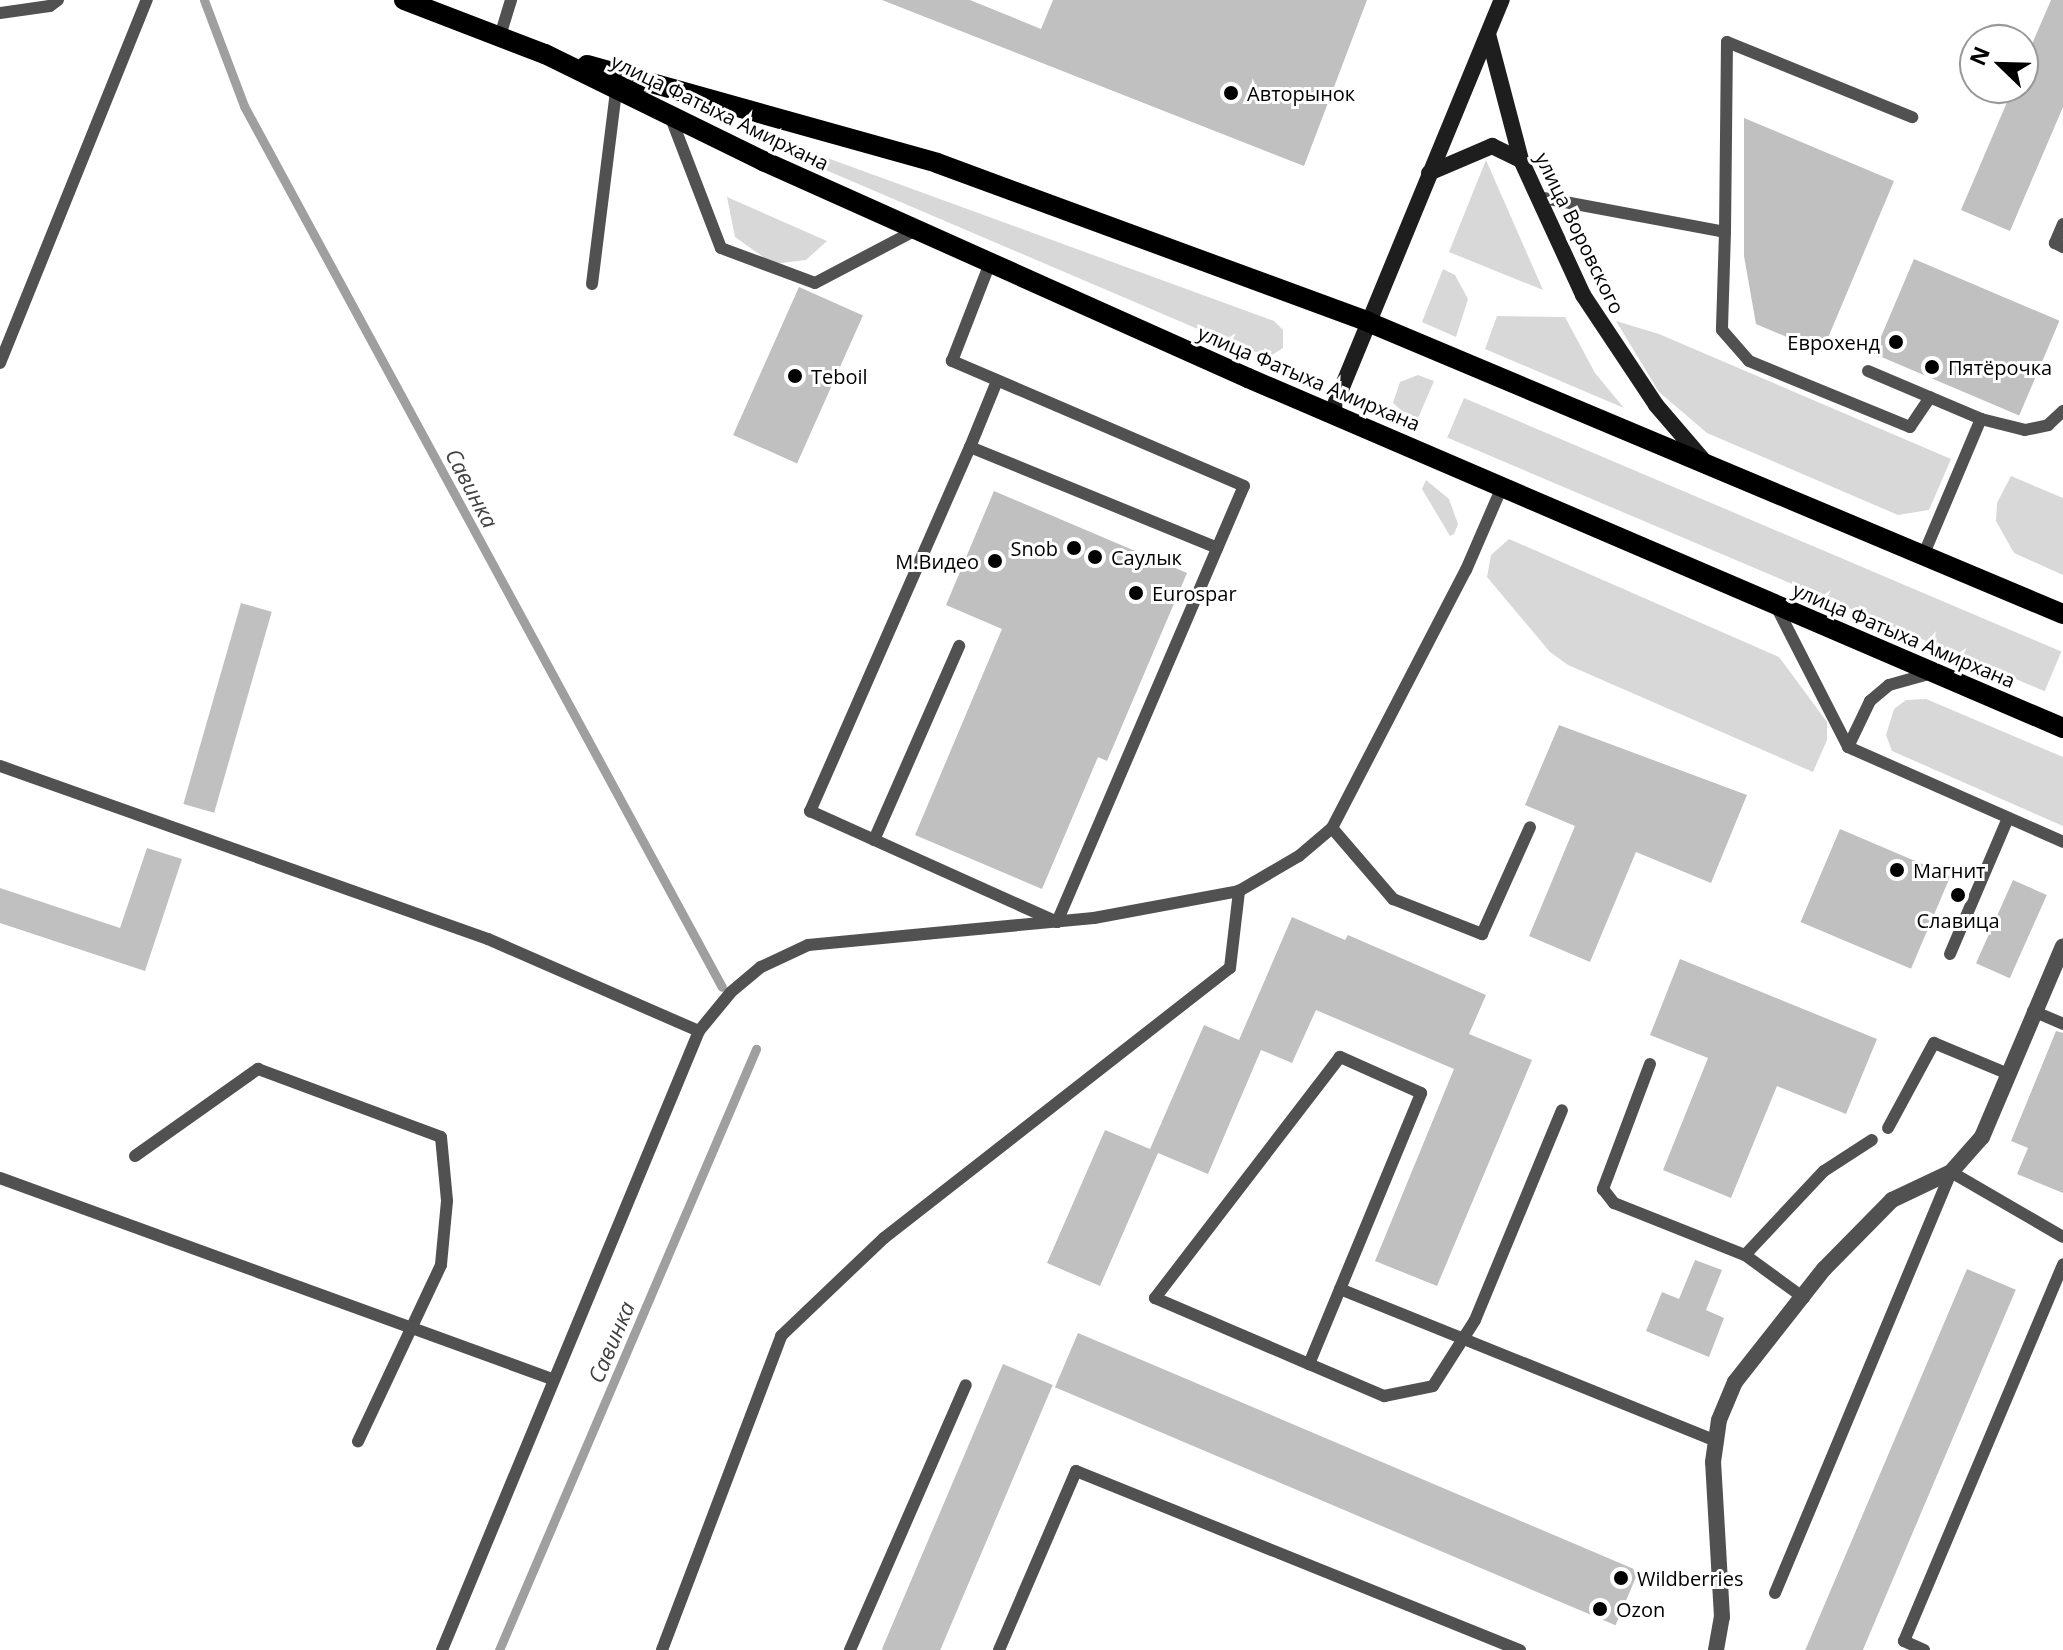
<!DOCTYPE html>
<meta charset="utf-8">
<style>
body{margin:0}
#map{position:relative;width:2063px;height:1650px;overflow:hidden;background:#fff;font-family:"Open Sans",sans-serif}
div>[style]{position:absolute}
.green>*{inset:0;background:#d8d8d8;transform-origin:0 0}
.stream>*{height:9px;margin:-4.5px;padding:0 4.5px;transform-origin:4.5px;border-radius:4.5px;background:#9f9f9f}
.building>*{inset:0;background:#c0c0c0;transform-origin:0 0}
.lane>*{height:12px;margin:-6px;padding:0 6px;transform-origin:6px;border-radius:6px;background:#515151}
.street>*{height:16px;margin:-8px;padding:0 8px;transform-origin:8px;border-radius:8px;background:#515151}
.secondary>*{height:16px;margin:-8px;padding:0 8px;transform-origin:8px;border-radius:8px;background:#1e1e1e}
.primary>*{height:20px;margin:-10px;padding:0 10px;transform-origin:10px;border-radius:10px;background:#000}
.dots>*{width:22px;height:22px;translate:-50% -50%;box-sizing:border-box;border:4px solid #fff;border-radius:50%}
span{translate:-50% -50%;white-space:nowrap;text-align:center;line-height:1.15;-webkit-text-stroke:6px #fff;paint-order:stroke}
.poi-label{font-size:20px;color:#000}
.left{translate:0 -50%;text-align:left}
.right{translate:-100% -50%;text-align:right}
.street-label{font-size:20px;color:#000}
.water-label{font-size:22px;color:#404040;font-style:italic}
.north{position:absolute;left:1959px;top:24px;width:80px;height:80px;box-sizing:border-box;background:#fff;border:2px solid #999;border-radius:50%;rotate:293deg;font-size:22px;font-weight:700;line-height:32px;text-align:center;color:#000}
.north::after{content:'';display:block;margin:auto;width:28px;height:36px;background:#000;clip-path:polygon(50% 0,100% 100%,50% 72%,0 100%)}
</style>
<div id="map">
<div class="green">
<i style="clip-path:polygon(778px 140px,1274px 321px,1283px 330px,1283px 348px,1272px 355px,1247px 350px,779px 150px)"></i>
<i style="clip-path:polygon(1486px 160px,1543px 290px,1449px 252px)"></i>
<i style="clip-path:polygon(727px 197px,827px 241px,806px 260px,773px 264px,735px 237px)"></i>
<i style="clip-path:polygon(1443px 269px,1455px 275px,1468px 299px,1456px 337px,1422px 322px)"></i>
<i style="clip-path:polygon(1497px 316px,1565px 317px,1595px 373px,1624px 408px,1485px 349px)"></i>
<i style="clip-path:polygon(1616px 321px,1659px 334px,1951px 459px,1929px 510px,1898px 515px,1707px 433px,1659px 392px)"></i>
<i style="clip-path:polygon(1418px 375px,1434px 381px,1416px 423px,1393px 403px,1400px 382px)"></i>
<i style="left:1464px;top:398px;width:649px;height:43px;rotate:23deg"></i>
<i style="clip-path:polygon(2011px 476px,2063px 498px,2063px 575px,2014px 553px,1996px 521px,1997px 503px)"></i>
<i style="clip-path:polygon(1426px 480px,1449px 499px,1458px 524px,1454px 534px,1450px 536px,1422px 489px)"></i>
<i style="clip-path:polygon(1509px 539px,1779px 657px,1827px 722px,1827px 740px,1813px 772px,1568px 665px,1550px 652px,1487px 577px,1491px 555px)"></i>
<i style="clip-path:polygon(1926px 699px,2063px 757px,2063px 826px,1892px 751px,1886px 735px,1894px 709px,1906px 700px)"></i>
</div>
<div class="stream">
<i style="left:204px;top:0;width:113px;rotate:69.3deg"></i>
<i style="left:244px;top:106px;width:1002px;rotate:61.52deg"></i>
<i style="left:499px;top:1650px;width:654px;rotate:-66.85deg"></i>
</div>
<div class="building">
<i style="clip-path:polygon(882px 0,970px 0,1041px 29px,1053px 0,1367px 0,1304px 166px)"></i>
<i style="clip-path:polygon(2051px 0,2063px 0,2063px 107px,2010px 231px,1961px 210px,2013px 88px,2023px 88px,2023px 65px)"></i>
<i style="clip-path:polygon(1744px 118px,1894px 181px,1822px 352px,1756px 324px,1744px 256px)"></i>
<i style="left:1914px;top:259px;width:158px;height:103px;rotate:23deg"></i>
<i style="left:799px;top:287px;width:70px;height:162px;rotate:24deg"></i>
<i style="clip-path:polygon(994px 491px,1187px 573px,1107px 761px,1098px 757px,1042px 889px,915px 835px,1002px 629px,946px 605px)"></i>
<i style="left:241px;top:603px;width:32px;height:209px;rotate:16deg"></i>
<i style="clip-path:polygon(1559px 725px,1747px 795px,1711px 883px,1636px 852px,1590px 962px,1529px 936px,1575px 826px,1525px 805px)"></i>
<i style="left:1840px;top:829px;width:120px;height:101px;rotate:23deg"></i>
<i style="clip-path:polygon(147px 848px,182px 859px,145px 971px,0 923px,0 888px,120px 928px)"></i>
<i style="left:2013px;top:880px;width:37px;height:91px;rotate:24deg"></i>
<i style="clip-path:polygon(1292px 917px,1345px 940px,1348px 935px,1486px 995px,1469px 1034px,1532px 1060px,1437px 1286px,1375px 1261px,1454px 1069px,1316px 1010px,1292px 1063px,1261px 1050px,1208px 1174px,1158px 1153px,1100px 1286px,1047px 1263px,1105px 1130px,1150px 1149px,1204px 1025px,1239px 1040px)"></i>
<i style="clip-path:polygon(1680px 959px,1877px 1039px,1846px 1114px,1777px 1086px,1731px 1198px,1663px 1170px,1708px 1058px,1650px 1035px)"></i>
<i style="clip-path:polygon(2056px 1031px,2063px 1033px,2063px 1193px,2017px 1174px,2028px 1148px,2011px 1141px)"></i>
<i style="clip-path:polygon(1695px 1260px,1722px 1270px,1706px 1310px,1724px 1318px,1709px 1357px,1646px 1331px,1662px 1292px,1679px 1299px)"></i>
<i style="left:1967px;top:1269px;width:53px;height:414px;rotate:23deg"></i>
<i style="left:1078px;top:1333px;width:609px;height:59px;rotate:23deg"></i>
<i style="left:1003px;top:1364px;width:54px;height:310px;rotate:23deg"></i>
</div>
<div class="lane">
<i style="left:0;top:13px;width:50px;rotate:-8deg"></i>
<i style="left:50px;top:6px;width:10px;rotate:-37deg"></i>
<i style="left:500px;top:36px;width:38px;rotate:-73deg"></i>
<i style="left:671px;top:118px;width:139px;rotate:69deg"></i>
<i style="left:721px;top:248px;width:100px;rotate:20.4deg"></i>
<i style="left:815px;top:283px;width:114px;rotate:-27.7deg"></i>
<i style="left:1538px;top:197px;width:190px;rotate:10.6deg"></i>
<i style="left:1725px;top:232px;width:98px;rotate:91.8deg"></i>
<i style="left:1722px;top:330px;width:41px;rotate:48.9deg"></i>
<i style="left:1749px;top:361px;width:174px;rotate:22.3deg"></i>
<i style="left:1910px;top:427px;width:36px;rotate:-56deg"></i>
<i style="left:2063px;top:224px;width:21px;rotate:113deg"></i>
<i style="left:2055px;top:243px;width:9px;rotate:27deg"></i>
<i style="left:1725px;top:232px;width:190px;rotate:-89.4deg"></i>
<i style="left:1727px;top:42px;width:200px;rotate:22.1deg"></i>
<i style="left:592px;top:284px;width:195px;rotate:-82.9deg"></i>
<i style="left:0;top:363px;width:392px;rotate:-68deg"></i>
<i style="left:1868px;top:371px;width:123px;rotate:23deg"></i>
<i style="left:997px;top:381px;width:71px;rotate:112.2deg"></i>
<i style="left:970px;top:447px;width:267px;rotate:22.2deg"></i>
<i style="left:970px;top:447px;width:398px;rotate:113.7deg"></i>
<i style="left:810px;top:811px;width:271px;rotate:24.2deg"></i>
<i style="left:1057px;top:922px;width:474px;rotate:-66.8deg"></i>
<i style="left:1244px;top:486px;width:318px;rotate:-156.8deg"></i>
<i style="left:952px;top:361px;width:105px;rotate:-68.8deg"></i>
<i style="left:1923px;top:556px;width:149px;rotate:-67.1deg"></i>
<i style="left:1981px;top:419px;width:45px;rotate:14deg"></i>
<i style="left:2025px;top:430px;width:24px;rotate:-12deg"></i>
<i style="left:2048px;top:425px;width:21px;rotate:-43deg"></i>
<i style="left:1777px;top:608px;width:156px;rotate:62.9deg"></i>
<i style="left:1848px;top:747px;width:235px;rotate:23.8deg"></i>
<i style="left:1848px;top:747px;width:51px;rotate:-64.4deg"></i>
<i style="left:1870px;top:701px;width:25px;rotate:-40deg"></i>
<i style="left:1889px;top:685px;width:45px;rotate:-15.6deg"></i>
<i style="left:0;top:766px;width:518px;rotate:19.52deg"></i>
<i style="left:488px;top:939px;width:230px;rotate:23.6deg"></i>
<i style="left:1332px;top:828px;width:94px;rotate:49.3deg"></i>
<i style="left:1393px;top:899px;width:96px;rotate:21.5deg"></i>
<i style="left:1482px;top:934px;width:117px;rotate:-65.8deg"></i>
<i style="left:874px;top:840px;width:212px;rotate:-66.3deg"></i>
<i style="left:1950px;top:954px;width:148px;rotate:-66.9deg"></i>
<i style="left:2033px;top:1011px;width:33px;rotate:23deg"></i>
<i style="left:1650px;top:1064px;width:134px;rotate:110.6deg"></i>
<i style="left:1603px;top:1189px;width:18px;rotate:52deg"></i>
<i style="left:1614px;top:1203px;width:141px;rotate:21.7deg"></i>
<i style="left:1745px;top:1255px;width:73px;rotate:36.1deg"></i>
<i style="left:1888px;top:1128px;width:97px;rotate:-61.6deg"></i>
<i style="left:1934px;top:1043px;width:78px;rotate:22.6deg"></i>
<i style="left:135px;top:1156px;width:151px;rotate:-35.3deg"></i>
<i style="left:258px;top:1069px;width:195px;rotate:20.4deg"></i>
<i style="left:441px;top:1137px;width:64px;rotate:84.6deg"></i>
<i style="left:447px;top:1201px;width:64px;rotate:95.4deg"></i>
<i style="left:441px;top:1265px;width:195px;rotate:115.2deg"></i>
<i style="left:0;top:1178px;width:587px;rotate:20.01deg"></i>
<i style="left:1745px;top:1255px;width:115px;rotate:-46.8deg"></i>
<i style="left:1824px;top:1171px;width:57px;rotate:-32.9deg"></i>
<i style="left:1340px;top:1289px;width:406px;rotate:22deg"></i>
<i style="left:1309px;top:1364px;width:293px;rotate:-67.5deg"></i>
<i style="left:1421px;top:1093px;width:89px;rotate:-156deg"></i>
<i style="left:1340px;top:1057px;width:304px;rotate:127.5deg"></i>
<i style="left:1155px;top:1298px;width:168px;rotate:23.2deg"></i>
<i style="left:1309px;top:1364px;width:82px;rotate:23.1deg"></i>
<i style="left:1384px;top:1396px;width:50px;rotate:-11.5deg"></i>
<i style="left:1433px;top:1386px;width:78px;rotate:-57.5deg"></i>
<i style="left:1475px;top:1320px;width:227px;rotate:-67.5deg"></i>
<i style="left:1775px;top:1593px;width:456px;rotate:-67.3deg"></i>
<i style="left:1951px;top:1172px;width:129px;rotate:30.1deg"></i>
<i style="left:442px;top:1650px;width:670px;rotate:-67.45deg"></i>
<i style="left:699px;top:1031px;width:50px;rotate:-50.6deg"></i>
<i style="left:731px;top:992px;width:39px;rotate:-40deg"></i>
<i style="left:761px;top:967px;width:52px;rotate:-25.1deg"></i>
<i style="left:808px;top:945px;width:287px;rotate:-5.4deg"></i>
<i style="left:1094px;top:918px;width:147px;rotate:-10.5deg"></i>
<i style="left:1239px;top:891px;width:69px;rotate:-30.3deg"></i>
<i style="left:1299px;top:856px;width:43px;rotate:-40.3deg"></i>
<i style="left:1332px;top:828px;width:291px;rotate:-62.6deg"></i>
<i style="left:1466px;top:570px;width:90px;rotate:-66.6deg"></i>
<i style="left:662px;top:1650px;width:336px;rotate:-69.2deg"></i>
<i style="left:781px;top:1336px;width:142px;rotate:-43.6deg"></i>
<i style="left:884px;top:1238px;width:439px;rotate:-38deg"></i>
<i style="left:1230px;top:968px;width:78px;rotate:-83.3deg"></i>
<i style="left:850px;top:1650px;width:289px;rotate:-66.4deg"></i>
<i style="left:999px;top:1650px;width:195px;rotate:-66.7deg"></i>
<i style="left:1076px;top:1471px;width:479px;rotate:22deg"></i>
<i style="left:1924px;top:1650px;width:22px;rotate:-156deg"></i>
<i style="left:1904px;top:1641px;width:409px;rotate:-67.1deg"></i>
</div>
<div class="street">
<i style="left:1716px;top:1650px;width:34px;rotate:-80deg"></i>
<i style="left:1722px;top:1617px;width:155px;rotate:-93.3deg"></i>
<i style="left:1713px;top:1462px;width:42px;rotate:-81.9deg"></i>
<i style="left:1719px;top:1420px;width:41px;rotate:-67.2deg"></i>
<i style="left:1735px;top:1382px;width:144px;rotate:-51.8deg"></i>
<i style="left:1824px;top:1269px;width:97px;rotate:-45.4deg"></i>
<i style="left:1892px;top:1200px;width:65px;rotate:-25.4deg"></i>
<i style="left:1951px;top:1172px;width:47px;rotate:-48.5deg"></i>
<i style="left:1982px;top:1137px;width:207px;rotate:-67deg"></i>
</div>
<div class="secondary">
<i style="left:1488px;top:34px;width:130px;rotate:75.3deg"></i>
<i style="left:1521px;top:160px;width:149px;rotate:65.3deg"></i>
<i style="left:1583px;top:295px;width:132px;rotate:56.4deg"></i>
<i style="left:1656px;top:405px;width:75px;rotate:49.3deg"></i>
<i style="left:1429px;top:173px;width:69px;rotate:-23.2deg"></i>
<i style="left:1492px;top:146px;width:32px;rotate:26deg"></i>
<i style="left:1331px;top:414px;width:448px;rotate:-67.6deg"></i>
</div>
<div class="primary">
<i style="left:404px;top:0;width:151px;rotate:21deg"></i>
<i style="left:545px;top:54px;width:243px;rotate:26.1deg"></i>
<i style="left:763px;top:161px;width:531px;rotate:24.1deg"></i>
<i style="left:1248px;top:378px;width:887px;rotate:23.24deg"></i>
<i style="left:587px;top:65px;width:363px;rotate:15.6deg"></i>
<i style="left:937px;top:163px;width:459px;rotate:20.2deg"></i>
<i style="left:1368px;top:322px;width:754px;rotate:22.79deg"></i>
</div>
<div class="dots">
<i style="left:1231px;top:93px;background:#000"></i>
<i style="left:1896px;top:342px;background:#000"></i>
<i style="left:1932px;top:367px;background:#000"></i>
<i style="left:795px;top:376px;background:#000"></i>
<i style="left:1074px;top:548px;background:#000"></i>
<i style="left:1095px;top:557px;background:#000"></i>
<i style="left:995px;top:561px;background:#000"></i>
<i style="left:1136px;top:593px;background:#000"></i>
<i style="left:1897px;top:870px;background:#000"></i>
<i style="left:1958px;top:895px;background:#000"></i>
<i style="left:1621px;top:1578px;background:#000"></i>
<i style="left:1600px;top:1609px;background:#000"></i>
</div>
<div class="poi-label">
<span class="left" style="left:1247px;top:93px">Авторынок</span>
<span class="right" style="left:1880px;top:342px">Еврохенд</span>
<span class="left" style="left:1948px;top:367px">Пятёрочка</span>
<span class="left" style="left:811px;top:376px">Teboil</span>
<span class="right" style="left:1058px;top:548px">Snob</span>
<span class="left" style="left:1111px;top:557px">Саулык</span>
<span class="right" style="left:979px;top:561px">М.Видео</span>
<span class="left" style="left:1152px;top:593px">Eurospar</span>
<span class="left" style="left:1913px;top:870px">Магнит</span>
<span style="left:1958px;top:920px">Славица</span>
<span class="left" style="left:1637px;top:1578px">Wildberries</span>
<span class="left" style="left:1616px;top:1609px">Ozon</span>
</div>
<div class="street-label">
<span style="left:720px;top:112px;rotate:26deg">улица Фатыха Амирхана</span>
<span style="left:1580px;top:233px;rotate:64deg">улица Воровского</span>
<span style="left:1309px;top:378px;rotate:23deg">улица Фатыха Амирхана</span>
<span style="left:1904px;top:635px;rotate:23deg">улица Фатыха Амирхана</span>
</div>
<div class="water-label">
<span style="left:472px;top:488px;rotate:62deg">Савинка</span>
<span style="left:611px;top:1342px;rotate:-67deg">Савинка</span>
</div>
<div class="north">N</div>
</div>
